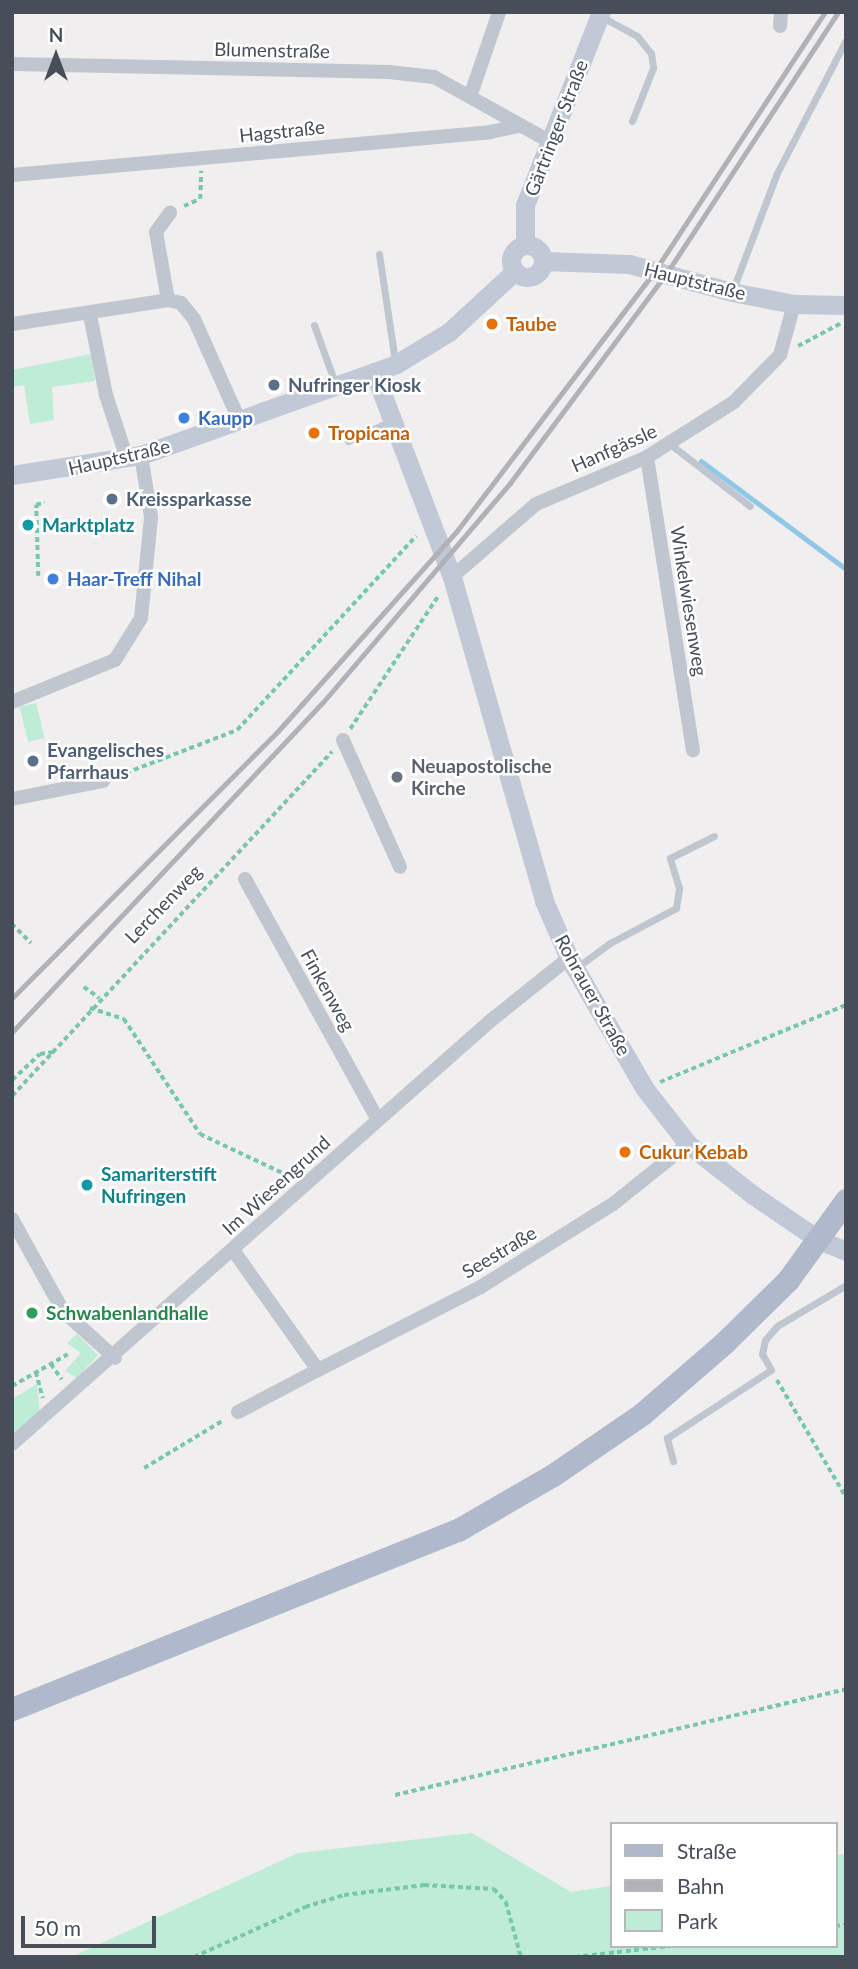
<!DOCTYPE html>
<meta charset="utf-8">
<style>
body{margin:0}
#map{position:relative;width:858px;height:1969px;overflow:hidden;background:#f0eeee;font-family:Lato,sans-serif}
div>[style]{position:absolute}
.green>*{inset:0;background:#beecd6;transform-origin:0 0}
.stream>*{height:5px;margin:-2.5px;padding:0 2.5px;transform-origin:2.5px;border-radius:2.5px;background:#8ec8e6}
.path>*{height:3.5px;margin-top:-1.75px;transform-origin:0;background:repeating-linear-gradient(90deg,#79c7ab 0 5px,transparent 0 8.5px)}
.lane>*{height:7px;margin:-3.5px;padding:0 3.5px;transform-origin:3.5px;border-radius:3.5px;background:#bfc6cf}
.street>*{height:14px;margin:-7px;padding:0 7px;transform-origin:7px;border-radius:7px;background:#bfc6cf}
.secondary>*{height:19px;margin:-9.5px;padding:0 9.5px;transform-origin:9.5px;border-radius:9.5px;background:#c1c8d6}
.secondary>.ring{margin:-9.5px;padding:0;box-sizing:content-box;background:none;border:19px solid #c1c8d6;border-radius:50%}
.primary>*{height:23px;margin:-11.5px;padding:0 11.5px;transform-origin:11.5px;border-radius:11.5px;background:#afb9cb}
.rail>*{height:5px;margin:-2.5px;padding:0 2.5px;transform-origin:2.5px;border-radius:2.5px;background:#b0b2b8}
.dots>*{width:19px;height:19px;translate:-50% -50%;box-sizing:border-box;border:4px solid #fff;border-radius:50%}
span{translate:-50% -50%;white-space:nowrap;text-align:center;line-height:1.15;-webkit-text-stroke:5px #fff;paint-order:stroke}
.street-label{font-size:19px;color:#474e5a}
.food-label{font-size:19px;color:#c56008;font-weight:700}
.left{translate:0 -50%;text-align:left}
.service-label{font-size:19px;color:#4e5e75;font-weight:700}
.shop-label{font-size:19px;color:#366cbe;font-weight:700}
.culture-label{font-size:19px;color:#0d838f;font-weight:700}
.worship-label{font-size:19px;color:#5b616d;font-weight:700}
.leisure-label{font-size:19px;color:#27864d;font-weight:700}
.frame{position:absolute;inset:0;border:14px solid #474e5a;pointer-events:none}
.legend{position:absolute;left:610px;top:1822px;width:228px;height:126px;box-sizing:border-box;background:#fff;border:2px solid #b5b8bd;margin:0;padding:9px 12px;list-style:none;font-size:21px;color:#474e5a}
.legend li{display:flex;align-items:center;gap:14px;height:35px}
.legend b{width:35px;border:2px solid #b5b8bd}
.north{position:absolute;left:21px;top:21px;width:70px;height:70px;-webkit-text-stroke:5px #fff;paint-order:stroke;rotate:0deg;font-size:19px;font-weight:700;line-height:28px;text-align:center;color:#474e5a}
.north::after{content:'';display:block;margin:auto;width:24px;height:32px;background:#474e5a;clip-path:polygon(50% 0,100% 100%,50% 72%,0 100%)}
.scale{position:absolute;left:21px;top:1916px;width:135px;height:32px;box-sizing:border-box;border:4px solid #474e5a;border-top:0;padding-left:9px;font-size:21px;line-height:24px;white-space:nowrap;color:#474e5a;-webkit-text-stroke:5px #fff;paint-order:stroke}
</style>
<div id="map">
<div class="green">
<i style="clip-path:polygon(91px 354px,95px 381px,52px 387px,54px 420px,30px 424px,24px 385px,12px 387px,12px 370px)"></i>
<i style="left:36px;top:703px;width:36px;height:17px;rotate:76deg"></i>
<i style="clip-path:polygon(77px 1334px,98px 1355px,77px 1378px,65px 1371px,81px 1353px,67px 1343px)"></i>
<i style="clip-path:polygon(37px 1384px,40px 1413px,17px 1433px,12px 1428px,12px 1399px)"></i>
<i style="clip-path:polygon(472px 1833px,571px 1892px,611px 1886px,611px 1946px,835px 1946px,835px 1855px,846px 1854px,846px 1957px,71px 1957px,298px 1853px)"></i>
</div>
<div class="stream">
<i style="left:701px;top:461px;width:181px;rotate:36.7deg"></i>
</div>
<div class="path">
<i style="left:184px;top:206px;width:17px;rotate:-24deg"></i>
<i style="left:200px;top:199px;width:28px;rotate:-88deg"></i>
<i style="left:798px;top:346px;width:49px;rotate:-28.1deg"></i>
<i style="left:38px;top:576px;width:71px;rotate:-91.6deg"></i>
<i style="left:36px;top:505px;width:9px;rotate:-18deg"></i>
<i style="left:350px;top:729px;width:159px;rotate:-56.5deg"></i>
<i style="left:118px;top:776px;width:128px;rotate:-21.1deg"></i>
<i style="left:237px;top:730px;width:264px;rotate:-47.3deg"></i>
<i style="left:12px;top:924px;width:27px;rotate:45deg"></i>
<i style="left:84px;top:987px;width:19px;rotate:36deg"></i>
<i style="left:90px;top:1008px;width:36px;rotate:18deg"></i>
<i style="left:124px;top:1019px;width:138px;rotate:56.5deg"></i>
<i style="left:200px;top:1134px;width:101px;rotate:25.3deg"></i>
<i style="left:12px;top:1080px;width:38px;rotate:-43deg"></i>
<i style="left:40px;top:1054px;width:14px;rotate:-8deg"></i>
<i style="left:660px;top:1082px;width:201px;rotate:-22.5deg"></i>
<i style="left:12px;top:1096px;width:470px;rotate:-47.1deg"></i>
<i style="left:51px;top:1364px;width:19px;rotate:55deg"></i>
<i style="left:36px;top:1372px;width:27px;rotate:75deg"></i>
<i style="left:777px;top:1380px;width:136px;rotate:59.5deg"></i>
<i style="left:12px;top:1386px;width:64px;rotate:-29.7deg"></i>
<i style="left:144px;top:1468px;width:93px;rotate:-31deg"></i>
<i style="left:395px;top:1795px;width:463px;rotate:-13.2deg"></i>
<i style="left:835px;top:1926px;width:11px;rotate:-5deg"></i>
<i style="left:194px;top:1957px;width:122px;rotate:-24.2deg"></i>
<i style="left:305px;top:1907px;width:41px;rotate:-17.1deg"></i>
<i style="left:344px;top:1895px;width:81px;rotate:-7.1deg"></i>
<i style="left:424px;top:1885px;width:70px;rotate:3.3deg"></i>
<i style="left:494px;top:1889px;width:18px;rotate:47deg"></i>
<i style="left:506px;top:1902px;width:57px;rotate:74.7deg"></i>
<i style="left:575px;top:1957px;width:96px;rotate:-6.6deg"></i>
</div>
<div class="lane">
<i style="left:600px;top:16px;width:42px;rotate:28.4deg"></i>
<i style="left:637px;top:36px;width:22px;rotate:51deg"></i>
<i style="left:651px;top:53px;width:15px;rotate:82deg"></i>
<i style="left:653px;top:68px;width:57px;rotate:111.6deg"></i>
<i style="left:379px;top:254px;width:108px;rotate:81.5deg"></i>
<i style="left:732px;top:292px;width:127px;rotate:-69.3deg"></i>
<i style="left:777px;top:173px;width:150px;rotate:-62.6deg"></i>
<i style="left:314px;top:325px;width:62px;rotate:70.1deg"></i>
<i style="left:348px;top:441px;width:47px;rotate:-24.9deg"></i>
<i style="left:670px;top:444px;width:101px;rotate:37.8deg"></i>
<i style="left:576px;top:968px;width:42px;rotate:-36.3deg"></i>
<i style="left:610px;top:943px;width:75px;rotate:-27.9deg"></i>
<i style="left:676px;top:908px;width:20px;rotate:-81deg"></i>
<i style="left:679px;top:888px;width:31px;rotate:-107deg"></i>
<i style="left:670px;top:858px;width:49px;rotate:-26.6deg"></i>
<i style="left:673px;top:1461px;width:24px;rotate:-105deg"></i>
<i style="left:667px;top:1438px;width:124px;rotate:-33.2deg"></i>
<i style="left:771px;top:1370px;width:18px;rotate:-119deg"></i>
<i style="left:762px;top:1354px;width:14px;rotate:-78deg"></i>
<i style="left:765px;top:1340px;width:18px;rotate:-49deg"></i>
<i style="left:777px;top:1326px;width:80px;rotate:-30.7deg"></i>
</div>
<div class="street">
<i style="left:780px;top:26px;width:14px;rotate:-86deg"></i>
<i style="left:12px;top:64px;width:377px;rotate:1.2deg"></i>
<i style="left:389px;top:72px;width:45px;rotate:6.3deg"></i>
<i style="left:434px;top:77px;width:134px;rotate:29.1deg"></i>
<i style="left:471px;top:94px;width:87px;rotate:-71.1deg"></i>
<i style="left:12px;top:175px;width:480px;rotate:-5.1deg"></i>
<i style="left:490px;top:132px;width:29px;rotate:-12deg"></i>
<i style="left:168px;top:300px;width:69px;rotate:-100deg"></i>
<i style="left:156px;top:232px;width:24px;rotate:-54deg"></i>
<i style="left:90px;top:315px;width:82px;rotate:78.7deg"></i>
<i style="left:106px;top:395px;width:67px;rotate:71.8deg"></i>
<i style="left:12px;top:324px;width:158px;rotate:-8.7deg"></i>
<i style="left:168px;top:300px;width:13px;rotate:13deg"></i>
<i style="left:181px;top:303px;width:21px;rotate:51deg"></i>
<i style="left:194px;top:319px;width:113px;rotate:65.9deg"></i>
<i style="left:647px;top:457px;width:297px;rotate:81.1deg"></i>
<i style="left:452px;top:577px;width:111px;rotate:-41deg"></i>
<i style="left:536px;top:504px;width:121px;rotate:-22.9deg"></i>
<i style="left:647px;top:457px;width:103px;rotate:-32.3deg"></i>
<i style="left:734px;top:402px;width:66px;rotate:-45.6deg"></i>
<i style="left:780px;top:355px;width:53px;rotate:-74.6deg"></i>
<i style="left:12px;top:702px;width:111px;rotate:-22.2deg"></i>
<i style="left:115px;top:660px;width:49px;rotate:-58.2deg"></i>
<i style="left:141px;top:618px;width:101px;rotate:-84.3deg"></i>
<i style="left:151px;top:517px;width:63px;rotate:-99.2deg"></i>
<i style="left:343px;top:740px;width:139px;rotate:65.8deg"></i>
<i style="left:12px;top:799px;width:93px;rotate:-11.2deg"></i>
<i style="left:245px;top:879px;width:275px;rotate:61.1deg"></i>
<i style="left:12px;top:1219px;width:105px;rotate:61deg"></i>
<i style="left:63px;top:1311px;width:70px;rotate:42.1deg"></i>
<i style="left:233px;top:1250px;width:147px;rotate:54.7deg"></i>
<i style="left:318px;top:1370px;width:181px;rotate:-27deg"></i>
<i style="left:479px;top:1288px;width:158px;rotate:-32.1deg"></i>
<i style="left:613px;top:1204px;width:96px;rotate:-38.7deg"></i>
<i style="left:238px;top:1412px;width:90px;rotate:-27.7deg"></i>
<i style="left:12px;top:1444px;width:637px;rotate:-41.5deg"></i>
<i style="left:489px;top:1022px;width:102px;rotate:-38.7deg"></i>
</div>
<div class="secondary">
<i style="left:525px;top:245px;width:40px;rotate:-90deg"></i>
<i style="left:525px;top:205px;width:207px;rotate:-68.5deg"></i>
<i class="ring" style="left:511px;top:245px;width:13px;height:13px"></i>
<i style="left:543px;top:261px;width:86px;rotate:2deg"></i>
<i style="left:629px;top:264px;width:107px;rotate:15.2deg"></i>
<i style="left:732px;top:292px;width:63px;rotate:11deg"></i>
<i style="left:794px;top:304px;width:52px;rotate:1.1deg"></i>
<i style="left:374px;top:372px;width:219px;rotate:69.2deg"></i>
<i style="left:452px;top:577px;width:337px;rotate:74.1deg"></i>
<i style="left:544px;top:901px;width:62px;rotate:66.3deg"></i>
<i style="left:569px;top:958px;width:151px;rotate:59.9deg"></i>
<i style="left:645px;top:1089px;width:70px;rotate:52deg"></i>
<i style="left:688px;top:1144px;width:83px;rotate:38.1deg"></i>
<i style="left:753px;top:1195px;width:80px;rotate:34.3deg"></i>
<i style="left:819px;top:1240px;width:29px;rotate:22deg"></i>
<i style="left:12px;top:475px;width:131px;rotate:-8.8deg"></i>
<i style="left:141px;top:455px;width:271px;rotate:-19.6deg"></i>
<i style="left:396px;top:364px;width:62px;rotate:-31.1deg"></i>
<i style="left:449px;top:332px;width:90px;rotate:-42.7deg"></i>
</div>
<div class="primary">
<i style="left:12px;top:1709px;width:481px;rotate:-21.9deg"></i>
<i style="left:458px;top:1530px;width:110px;rotate:-30.1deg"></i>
<i style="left:553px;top:1475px;width:108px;rotate:-34.4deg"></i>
<i style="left:642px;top:1414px;width:110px;rotate:-40.9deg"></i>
<i style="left:725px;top:1342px;width:88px;rotate:-44.5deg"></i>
<i style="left:788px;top:1280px;width:99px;rotate:-54.1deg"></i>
</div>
<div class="rail">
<i style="left:12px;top:998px;width:377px;rotate:-45.1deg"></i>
<i style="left:278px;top:731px;width:267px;rotate:-48.2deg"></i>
<i style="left:456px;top:532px;width:327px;rotate:-52.7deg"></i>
<i style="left:654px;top:272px;width:311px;rotate:-56.7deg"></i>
<i style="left:12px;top:1032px;width:453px;rotate:-46.7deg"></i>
<i style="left:323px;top:702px;width:288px;rotate:-49.5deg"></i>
<i style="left:510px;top:483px;width:261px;rotate:-53.3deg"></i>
<i style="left:666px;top:274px;width:313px;rotate:-56.7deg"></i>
</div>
<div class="dots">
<i style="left:492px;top:324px;background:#e8710a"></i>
<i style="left:274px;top:385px;background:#5c6f8a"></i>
<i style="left:184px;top:418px;background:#3f7fe0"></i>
<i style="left:314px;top:433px;background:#e8710a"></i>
<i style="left:112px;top:499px;background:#5c6f8a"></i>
<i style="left:28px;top:525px;background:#0f9aa8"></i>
<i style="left:53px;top:579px;background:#3f7fe0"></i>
<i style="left:33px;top:761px;background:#5c6f8a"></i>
<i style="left:397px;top:777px;background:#6b7280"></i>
<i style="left:625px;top:1152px;background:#e8710a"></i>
<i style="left:87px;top:1185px;background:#0f9aa8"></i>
<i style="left:32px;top:1313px;background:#2e9e5b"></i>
</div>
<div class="street-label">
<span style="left:272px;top:50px;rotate:1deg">Blumenstraße</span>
<span style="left:556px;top:128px;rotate:-69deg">Gärtringer Straße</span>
<span style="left:282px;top:131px;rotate:-6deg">Hagstraße</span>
<span style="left:695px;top:281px;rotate:14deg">Hauptstraße</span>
<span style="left:614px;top:448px;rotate:-24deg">Hanfgässle</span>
<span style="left:119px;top:457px;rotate:-13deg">Hauptstraße</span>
<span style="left:689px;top:601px;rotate:81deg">Winkelwiesenweg</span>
<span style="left:163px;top:904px;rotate:-46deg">Lerchenweg</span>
<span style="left:328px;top:990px;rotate:61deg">Finkenweg</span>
<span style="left:593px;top:995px;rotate:61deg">Rohrauer Straße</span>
<span style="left:276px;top:1185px;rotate:-42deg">Im Wiesengrund</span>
<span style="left:499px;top:1252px;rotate:-31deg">Seestraße</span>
</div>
<div class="food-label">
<span class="left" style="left:506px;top:324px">Taube</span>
<span class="left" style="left:328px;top:433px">Tropicana</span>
<span class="left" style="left:639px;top:1152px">Cukur Kebab</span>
</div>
<div class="service-label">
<span class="left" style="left:288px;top:385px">Nufringer Kiosk</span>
<span class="left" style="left:126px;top:499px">Kreissparkasse</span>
<span class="left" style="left:47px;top:761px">Evangelisches<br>Pfarrhaus</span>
</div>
<div class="shop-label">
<span class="left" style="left:198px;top:418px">Kaupp</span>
<span class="left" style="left:67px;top:579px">Haar-Treff Nihal</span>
</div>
<div class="culture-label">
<span class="left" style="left:42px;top:525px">Marktplatz</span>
<span class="left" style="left:101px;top:1185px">Samariterstift<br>Nufringen</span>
</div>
<div class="worship-label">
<span class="left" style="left:411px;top:777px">Neuapostolische<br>Kirche</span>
</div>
<div class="leisure-label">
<span class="left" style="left:46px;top:1313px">Schwabenlandhalle</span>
</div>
<div class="frame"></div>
<ul class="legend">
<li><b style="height:9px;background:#afb9cb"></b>Straße</li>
<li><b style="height:9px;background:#b0b2b8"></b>Bahn</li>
<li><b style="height:19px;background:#beecd6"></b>Park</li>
</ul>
<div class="north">N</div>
<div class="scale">50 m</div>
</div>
